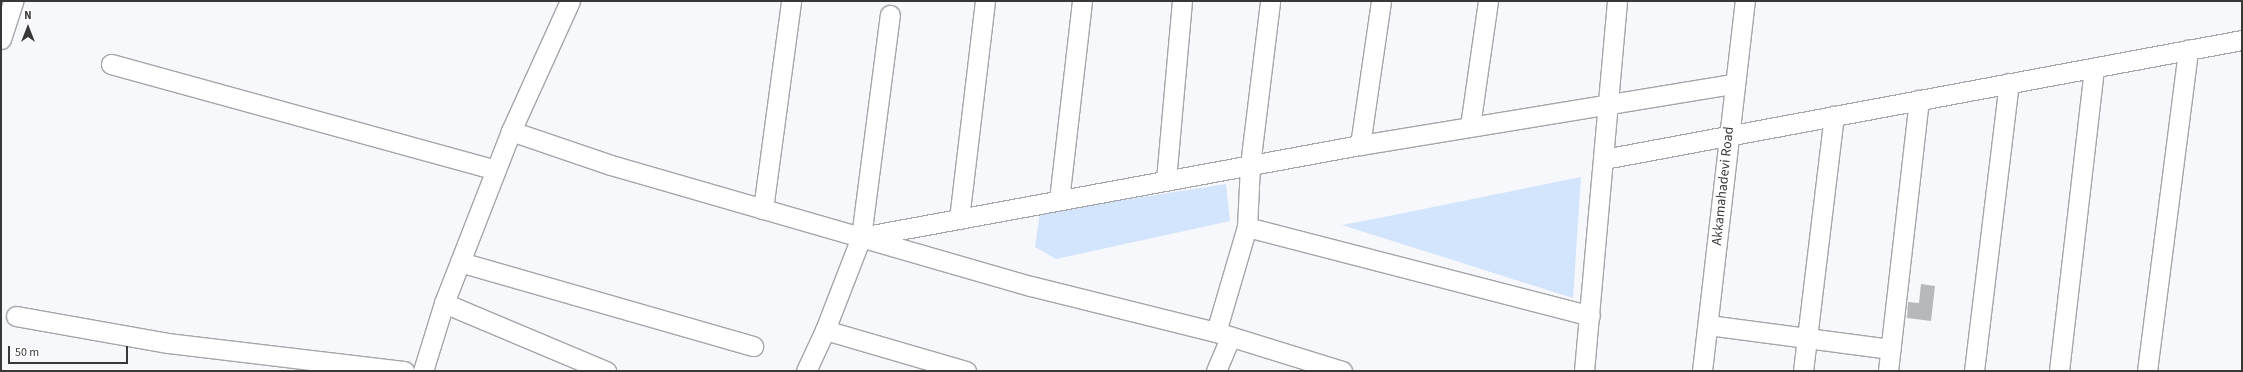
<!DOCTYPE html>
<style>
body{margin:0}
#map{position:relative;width:2243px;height:372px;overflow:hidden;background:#f6f8fb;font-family:"Source Sans 3",sans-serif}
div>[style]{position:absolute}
.green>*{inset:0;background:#d3e4fd}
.building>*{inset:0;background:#b6b8ba}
.roads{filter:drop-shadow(1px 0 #a4a6a9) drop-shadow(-1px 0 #a4a6a9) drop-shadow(0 1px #a4a6a9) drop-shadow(0 -1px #a4a6a9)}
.minor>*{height:19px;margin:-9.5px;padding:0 9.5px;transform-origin:9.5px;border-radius:9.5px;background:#fff}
span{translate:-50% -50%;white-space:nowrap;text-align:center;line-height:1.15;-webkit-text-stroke:3.5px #fff;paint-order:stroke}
.street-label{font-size:14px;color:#383839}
.frame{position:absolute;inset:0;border:2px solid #383839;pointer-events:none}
.north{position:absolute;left:8px;top:8px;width:40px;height:40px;-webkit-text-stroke:3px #fff;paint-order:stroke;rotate:0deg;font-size:11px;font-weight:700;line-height:16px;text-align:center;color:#383839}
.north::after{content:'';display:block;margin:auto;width:14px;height:18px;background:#383839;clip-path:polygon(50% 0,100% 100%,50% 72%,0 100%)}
.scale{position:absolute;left:8px;top:346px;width:120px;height:18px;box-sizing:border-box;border:2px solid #383839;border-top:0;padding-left:5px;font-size:12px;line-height:14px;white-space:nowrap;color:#383839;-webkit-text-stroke:3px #fff;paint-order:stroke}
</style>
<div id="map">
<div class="green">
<i style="clip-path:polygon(1581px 177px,1573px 298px,1342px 225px,1384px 217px)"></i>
<i style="clip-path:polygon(1226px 184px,1230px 221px,1056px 259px,1035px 247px,1040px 213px)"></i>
</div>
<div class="building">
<i style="clip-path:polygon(1921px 284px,1935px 286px,1931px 321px,1907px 318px,1908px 302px,1919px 303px)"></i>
</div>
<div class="roads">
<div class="minor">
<i style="left:1px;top:39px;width:40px;rotate:-72deg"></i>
<i style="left:111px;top:64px;width:399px;rotate:15.4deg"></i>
<i style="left:1470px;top:126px;width:126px;rotate:-81.8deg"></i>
<i style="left:511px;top:131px;width:106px;rotate:18.8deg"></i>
<i style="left:611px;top:165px;width:437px;rotate:16.1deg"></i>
<i style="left:1031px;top:286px;width:191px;rotate:14deg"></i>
<i style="left:1216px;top:332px;width:132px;rotate:17.2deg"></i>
<i style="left:1360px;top:145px;width:146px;rotate:-81.7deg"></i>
<i style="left:1604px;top:159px;width:649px;rotate:-10.57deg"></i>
<i style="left:1166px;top:180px;width:180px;rotate:-84.9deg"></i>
<i style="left:1059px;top:200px;width:200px;rotate:-83.4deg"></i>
<i style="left:763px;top:209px;width:210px;rotate:-82.3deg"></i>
<i style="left:959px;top:219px;width:220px;rotate:-83.2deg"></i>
<i style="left:1247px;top:227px;width:354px;rotate:14.5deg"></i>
<i style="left:861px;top:237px;width:507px;rotate:-10.45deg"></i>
<i style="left:1360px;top:145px;width:379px;rotate:-9.3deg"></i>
<i style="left:460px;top:262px;width:305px;rotate:16deg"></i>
<i style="left:444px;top:303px;width:176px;rotate:22.8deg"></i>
<i style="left:16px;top:316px;width:154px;rotate:10.1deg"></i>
<i style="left:168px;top:343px;width:238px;rotate:6.8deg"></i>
<i style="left:1708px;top:325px;width:184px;rotate:7.5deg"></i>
<i style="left:825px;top:330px;width:147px;rotate:16.2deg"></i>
<i style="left:1216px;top:332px;width:109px;rotate:-73.6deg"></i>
<i style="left:1247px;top:227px;width:62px;rotate:-87.2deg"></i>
<i style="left:1250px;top:165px;width:165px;rotate:-83deg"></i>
<i style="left:423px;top:371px;width:71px;rotate:-72.8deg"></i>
<i style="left:444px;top:303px;width:185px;rotate:-68.7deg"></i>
<i style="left:511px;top:131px;width:143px;rotate:-65.6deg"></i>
<i style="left:806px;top:371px;width:45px;rotate:-65.1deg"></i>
<i style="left:825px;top:330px;width:100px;rotate:-68.8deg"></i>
<i style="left:861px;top:237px;width:224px;rotate:-82.6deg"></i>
<i style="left:1216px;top:371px;width:36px;rotate:-67deg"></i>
<i style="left:1584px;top:371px;width:371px;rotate:-84.9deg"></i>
<i style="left:1702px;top:371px;width:372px;rotate:-83.4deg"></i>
<i style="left:1803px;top:371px;width:257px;rotate:-83.1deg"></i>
<i style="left:1888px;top:371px;width:273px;rotate:-83.5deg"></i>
<i style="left:1974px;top:371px;width:290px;rotate:-83.1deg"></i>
<i style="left:2059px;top:371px;width:305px;rotate:-83.4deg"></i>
<i style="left:2147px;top:371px;width:324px;rotate:-82.7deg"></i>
</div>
</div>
<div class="street-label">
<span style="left:1723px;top:186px;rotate:-84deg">Akkamahadevi Road</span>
</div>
<div class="frame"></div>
<div class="north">N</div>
<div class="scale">50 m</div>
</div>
